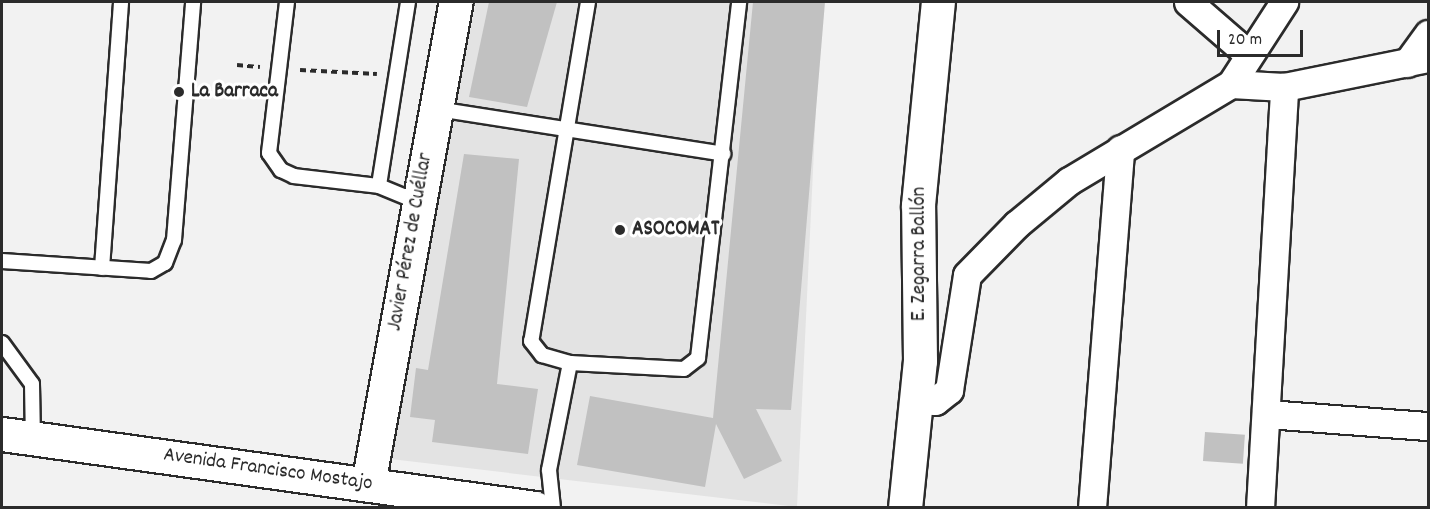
<!DOCTYPE html>
<meta charset="utf-8">
<style>
body{margin:0}
#map{position:relative;width:1430px;height:509px;overflow:hidden;background:#f2f2f2;font-family:Dekko,sans-serif}
div>[style]{position:absolute}
.built>*{inset:0;background:#e3e3e3}
.building>*{inset:0;background:#c1c1c1;transform-origin:0 0}
.path>*{height:4px;margin-top:-2px;transform-origin:0;background:repeating-linear-gradient(90deg,#2b2b2b 0 6px,transparent 0 10.5px)}
.roads{filter:drop-shadow(2px 0 #2b2b2b) drop-shadow(-2px 0 #2b2b2b) drop-shadow(0 2px #2b2b2b) drop-shadow(0 -2px #2b2b2b)}
.service>*{height:14px;margin:-7px;padding:0 7px;transform-origin:7px;border-radius:7px;background:#fff}
.minor>*{height:27px;margin:-13.5px;padding:0 13.5px;transform-origin:13.5px;border-radius:13.5px;background:#fff}
.tertiary>*{height:33px;margin:-16.5px;padding:0 16.5px;transform-origin:16.5px;border-radius:16.5px;background:#fff}
.dots>*{width:16px;height:16px;translate:-50% -50%;box-sizing:border-box;border:3px solid #fff;border-radius:50%}
span{translate:-50% -50%;white-space:nowrap;text-align:center;line-height:1.15;-webkit-text-stroke:6px #fff;paint-order:stroke}
.poi-label{font-size:21px;color:#2b2b2b;font-weight:700}
.left{translate:0 -50%;text-align:left}
.street-label{font-size:21px;color:#2b2b2b}
.frame{position:absolute;inset:0;border:3px solid #2b2b2b;pointer-events:none}
.scale{position:absolute;left:1217px;top:30px;width:86px;height:27px;box-sizing:border-box;border:3px solid #2b2b2b;border-top:0;padding-left:8px;font-size:18px;line-height:21px;white-space:nowrap;color:#2b2b2b;-webkit-text-stroke:4px #fff;paint-order:stroke}
</style>
<div id="map">
<div class="built">
<i style="clip-path:polygon(476px 2px,821px 2px,797px 507px,382px 458px)"></i>
</div>
<div class="building">
<i style="clip-path:polygon(489px 2px,557px 2px,527px 107px,469px 97px)"></i>
<i style="clip-path:polygon(753px 2px,825px 2px,791px 410px,756px 409px,782px 461px,744px 479px,716px 424px,705px 487px,577px 465px,590px 396px,713px 418px)"></i>
<i style="clip-path:polygon(464px 154px,519px 159px,497px 384px,538px 389px,528px 454px,432px 442px,435px 420px,410px 417px,416px 368px,428px 370px)"></i>
<i style="left:1205px;top:432px;width:40px;height:29px;rotate:4deg"></i>
</div>
<div class="path">
<i style="left:237px;top:65px;width:23px;rotate:5deg"></i>
<i style="left:300px;top:70px;width:77px;rotate:3deg"></i>
</div>
<div class="roads">
<div class="service">
<i style="left:287px;top:2px;width:152px;rotate:96.8deg"></i>
<i style="left:269px;top:153px;width:21px;rotate:55deg"></i>
<i style="left:281px;top:170px;width:14px;rotate:25deg"></i>
<i style="left:294px;top:176px;width:86px;rotate:6.7deg"></i>
<i style="left:408px;top:2px;width:186px;rotate:99deg"></i>
<i style="left:379px;top:186px;width:42px;rotate:22.3deg"></i>
<i style="left:588px;top:2px;width:344px;rotate:99.5deg"></i>
<i style="left:531px;top:341px;width:18px;rotate:52deg"></i>
<i style="left:542px;top:355px;width:29px;rotate:16deg"></i>
<i style="left:570px;top:363px;width:114px;rotate:3deg"></i>
<i style="left:684px;top:369px;width:18px;rotate:-38deg"></i>
<i style="left:698px;top:358px;width:358px;rotate:-83.4deg"></i>
<i style="left:437px;top:109px;width:290px;rotate:8.9deg"></i>
<i style="left:2px;top:261px;width:149px;rotate:3.8deg"></i>
<i style="left:151px;top:271px;width:16px;rotate:-30deg"></i>
<i style="left:165px;top:263px;width:25px;rotate:-69deg"></i>
<i style="left:174px;top:240px;width:239px;rotate:-85.4deg"></i>
<i style="left:102px;top:268px;width:267px;rotate:-85.9deg"></i>
<i style="left:2px;top:343px;width:51px;rotate:53.8deg"></i>
<i style="left:32px;top:384px;width:55px;rotate:89deg"></i>
<i style="left:553px;top:508px;width:38px;rotate:-96deg"></i>
<i style="left:549px;top:470px;width:109px;rotate:-78.9deg"></i>
</div>
<div class="minor">
<i style="left:1188px;top:2px;width:79px;rotate:40.9deg"></i>
<i style="left:1407px;top:63px;width:36px;rotate:-54deg"></i>
<i style="left:1231px;top:84px;width:98px;rotate:-57.1deg"></i>
<i style="left:917px;top:400px;width:18px;rotate:3deg"></i>
<i style="left:935px;top:401px;width:18px;rotate:-38deg"></i>
<i style="left:949px;top:390px;width:116px;rotate:-81.1deg"></i>
<i style="left:967px;top:275px;width:71px;rotate:-45.6deg"></i>
<i style="left:1017px;top:224px;width:67px;rotate:-39.6deg"></i>
<i style="left:1069px;top:181px;width:189px;rotate:-30.9deg"></i>
<i style="left:1231px;top:84px;width:53px;rotate:3.2deg"></i>
<i style="left:1284px;top:87px;width:147px;rotate:-11.4deg"></i>
<i style="left:1267px;top:414px;width:161px;rotate:4.3deg"></i>
<i style="left:1092px;top:508px;width:360px;rotate:-85.5deg"></i>
<i style="left:1260px;top:508px;width:422px;rotate:-86.7deg"></i>
</div>
<div class="tertiary">
<i style="left:2px;top:434px;width:538px;rotate:7.9deg"></i>
<i style="left:368px;top:484px;width:490px;rotate:-79.7deg"></i>
<i style="left:905px;top:508px;width:148px;rotate:-84.2deg"></i>
<i style="left:920px;top:361px;width:156px;rotate:-90.7deg"></i>
<i style="left:918px;top:205px;width:204px;rotate:-84.4deg"></i>
</div>
</div>
<div class="dots">
<i style="left:179px;top:92px;background:#2b2b2b"></i>
<i style="left:620px;top:230px;background:#2b2b2b"></i>
</div>
<div class="poi-label">
<span class="left" style="left:191px;top:92px">La Barraca</span>
<span class="left" style="left:632px;top:230px">ASOCOMAT</span>
</div>
<div class="street-label">
<span style="left:411px;top:242px;rotate:-80deg">Javier Pérez de Cuéllar</span>
<span style="left:920px;top:254px;rotate:-90deg">E. Zegarra Ballón</span>
<span style="left:268px;top:470px;rotate:8deg">Avenida Francisco Mostajo</span>
</div>
<div class="frame"></div>
<div class="scale">20 m</div>
</div>
